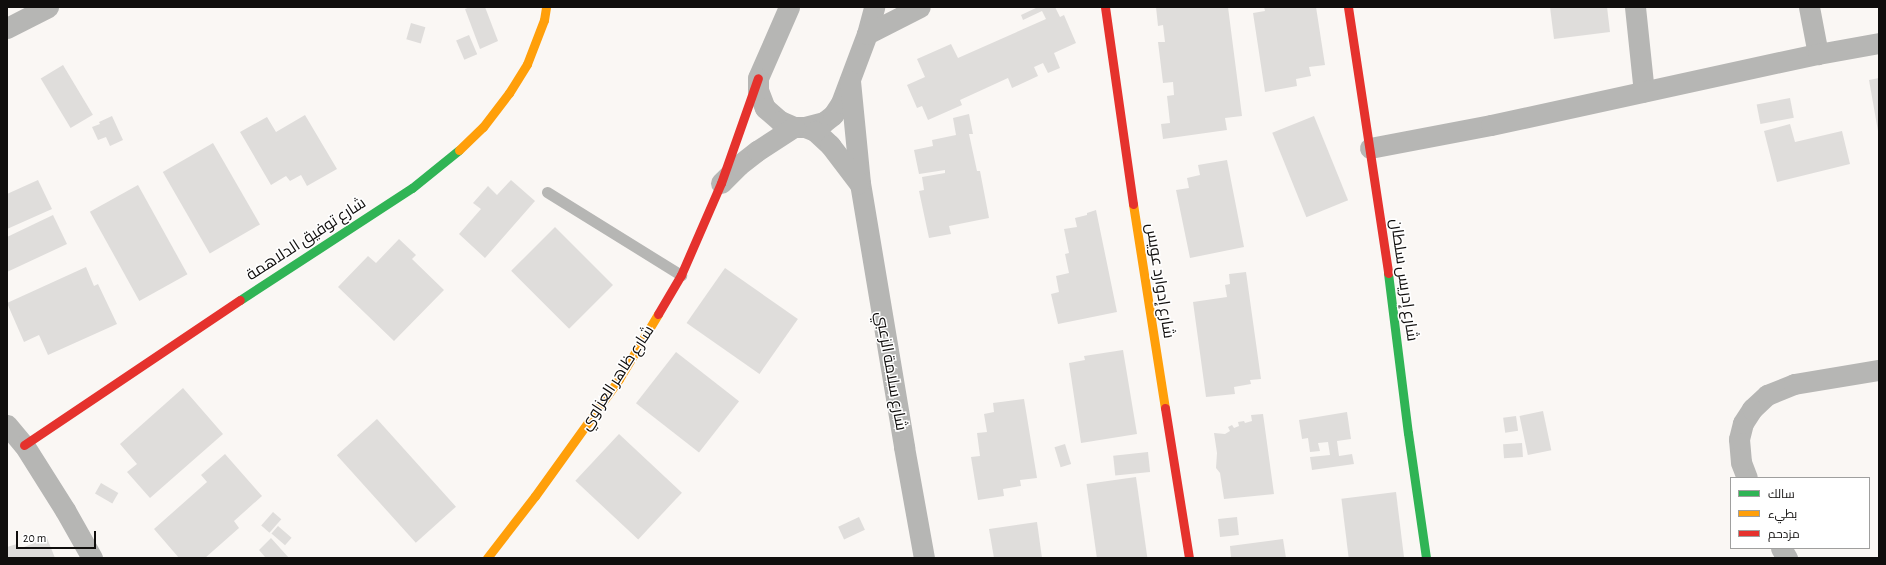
<!DOCTYPE html>
<meta charset="utf-8">
<style>
body{margin:0}
#map{position:relative;width:1886px;height:565px;overflow:hidden;background:#faf7f4;font-family:"Alegreya Sans",Cairo,sans-serif}
div>[style]{position:absolute}
.building>*{inset:0;background:#dfdddb;transform-origin:0 0}
.lane>*{height:11px;margin:-5.5px;padding:0 5.5px;transform-origin:5.5px;border-radius:5.5px;background:#b6b6b4}
.street>*{height:21px;margin:-10.5px;padding:0 10.5px;transform-origin:10.5px;border-radius:10.5px;background:#b6b6b4}
.fast>*{height:9px;margin:-4.5px;padding:0 4.5px;transform-origin:4.5px;border-radius:4.5px;background:#30b455}
.slow>*{height:9px;margin:-4.5px;padding:0 4.5px;transform-origin:4.5px;border-radius:4.5px;background:#ff9f0a}
.jam>*{height:9px;margin:-4.5px;padding:0 4.5px;transform-origin:4.5px;border-radius:4.5px;background:#e5322d}
span{translate:-50% -50%;white-space:nowrap;text-align:center;line-height:1.15;-webkit-text-stroke:3px #fff;paint-order:stroke}
.street-label{font-size:16px;color:#100e0d}
.frame{position:absolute;inset:0;border:8px solid #100e0d;pointer-events:none}
.legend{position:absolute;left:1730px;top:477px;width:140px;height:72px;box-sizing:border-box;background:#fff;border:1px solid #9f9f9e;margin:0;padding:5px 7px;list-style:none;font-size:12px;color:#100e0d}
.legend li{display:flex;align-items:center;gap:8px;height:20px}
.legend b{width:20px;border:1px solid #9f9f9e}
.scale{position:absolute;left:16px;top:531px;width:80px;height:18px;box-sizing:border-box;border:2px solid #100e0d;border-top:0;padding-left:5px;font-size:12px;line-height:14px;white-space:nowrap;color:#100e0d;-webkit-text-stroke:3px #fff;paint-order:stroke}
</style>
<div id="map">
<div class="building">
<i style="clip-path:polygon(470px 7px,485px 7px,498px 41px,480px 49px,465px 9px)"></i>
<i style="clip-path:polygon(1038px 7px,1055px 7px,1060px 17px,1064px 15px,1076px 43px,1054px 53px,1060px 68px,1048px 73px,1043px 63px,1034px 67px,1038px 76px,1012px 88px,1008px 78px,960px 100px,962px 105px,928px 120px,922px 106px,917px 108px,907px 85px,925px 77px,917px 59px,951px 44px,958px 58px,1046px 19px,1042px 11px,1023px 20px,1021px 15px)"></i>
<i style="clip-path:polygon(1156px 7px,1228px 7px,1242px 116px,1225px 118px,1227px 130px,1163px 139px,1161px 124px,1170px 123px,1167px 96px,1174px 95px,1173px 82px,1163px 83px,1158px 42px,1165px 42px,1163px 25px,1158px 26px)"></i>
<i style="clip-path:polygon(1264px 7px,1316px 7px,1325px 65px,1309px 67px,1311px 76px,1296px 79px,1297px 86px,1265px 92px,1253px 13px,1265px 11px)"></i>
<i style="clip-path:polygon(1550px 7px,1607px 7px,1610px 32px,1554px 39px)"></i>
<i style="left:411px;top:23px;width:15px;height:17px;rotate:16deg"></i>
<i style="left:469px;top:35px;width:21px;height:14px;rotate:67deg"></i>
<i style="left:63px;top:65px;width:58px;height:26px;rotate:59deg"></i>
<i style="clip-path:polygon(1879px 78px,1879px 131px,1878px 131px,1869px 80px)"></i>
<i style="left:1790px;top:98px;width:20px;height:34px;rotate:79deg"></i>
<i style="clip-path:polygon(969px 114px,973px 134px,969px 134px,977px 171px,980px 171px,989px 218px,949px 226px,951px 234px,929px 238px,919px 191px,924px 190px,922px 177px,945px 173px,945px 170px,919px 174px,914px 150px,933px 146px,932px 140px,956px 135px,953px 118px)"></i>
<i style="clip-path:polygon(305px 115px,337px 169px,307px 186px,301px 175px,290px 181px,286px 176px,271px 185px,240px 132px,267px 117px,276px 132px)"></i>
<i style="clip-path:polygon(112px 116px,123px 140px,110px 146px,106px 137px,98px 140px,92px 127px,100px 124px,99px 122px)"></i>
<i style="left:1314px;top:116px;width:91px;height:45px;rotate:68deg"></i>
<i style="clip-path:polygon(1790px 124px,1795px 142px,1842px 131px,1850px 164px,1777px 182px,1764px 131px)"></i>
<i style="left:213px;top:143px;width:94px;height:58px;rotate:60deg"></i>
<i style="clip-path:polygon(1227px 160px,1244px 247px,1190px 258px,1176px 190px,1189px 188px,1187px 178px,1200px 175px,1198px 165px)"></i>
<i style="clip-path:polygon(38px 180px,52px 209px,7px 229px,7px 194px)"></i>
<i style="clip-path:polygon(511px 180px,535px 201px,485px 258px,459px 234px,481px 209px,473px 203px,488px 186px,497px 195px)"></i>
<i style="left:138px;top:185px;width:102px;height:55px;rotate:61deg"></i>
<i style="clip-path:polygon(1096px 210px,1117px 312px,1058px 324px,1051px 294px,1059px 292px,1056px 276px,1069px 273px,1065px 254px,1069px 253px,1064px 229px,1077px 227px,1075px 218px,1087px 215px,1087px 213px)"></i>
<i style="clip-path:polygon(53px 215px,67px 244px,7px 272px,7px 237px)"></i>
<i style="left:555px;top:227px;width:82px;height:62px;rotate:45deg"></i>
<i style="clip-path:polygon(399px 239px,416px 255px,412px 259px,444px 290px,394px 341px,338px 287px,368px 256px,376px 263px)"></i>
<i style="clip-path:polygon(86px 267px,94px 286px,98px 284px,117px 324px,48px 355px,39px 335px,24px 342px,7px 303px)"></i>
<i style="left:725px;top:268px;width:89px;height:67px;rotate:35deg"></i>
<i style="clip-path:polygon(1246px 272px,1261px 379px,1250px 380px,1251px 384px,1234px 387px,1235px 394px,1206px 397px,1193px 302px,1227px 297px,1225px 285px,1230px 284px,1229px 274px)"></i>
<i style="clip-path:polygon(1123px 350px,1137px 434px,1081px 443px,1069px 363px,1085px 360px,1084px 356px)"></i>
<i style="left:676px;top:352px;width:80px;height:65px;rotate:38deg"></i>
<i style="clip-path:polygon(183px 388px,223px 434px,150px 498px,127px 472px,137px 464px,120px 444px)"></i>
<i style="clip-path:polygon(1024px 399px,1037px 478px,1020px 480px,1021px 486px,1003px 489px,1004px 496px,978px 500px,971px 457px,980px 456px,977px 433px,987px 432px,984px 414px,994px 412px,993px 403px)"></i>
<i style="left:1543px;top:411px;width:40px;height:24px;rotate:78deg"></i>
<i style="clip-path:polygon(1347px 412px,1351px 439px,1337px 441px,1339px 456px,1352px 454px,1354px 464px,1312px 470px,1310px 457px,1330px 455px,1328px 442px,1318px 443px,1320px 451px,1310px 452px,1308px 438px,1302px 439px,1299px 420px)"></i>
<i style="clip-path:polygon(1263px 414px,1274px 494px,1224px 499px,1220px 473px,1216px 468px,1217px 453px,1214px 433px,1225px 434px,1230px 431px,1228px 427px,1232px 425px,1234px 428px,1239px 426px,1238px 422px,1244px 421px,1245px 423px,1252px 421px,1251px 415px)"></i>
<i style="left:1516px;top:416px;width:15px;height:13px;rotate:82deg"></i>
<i style="left:377px;top:419px;width:118px;height:54px;rotate:48deg"></i>
<i style="left:619px;top:434px;width:86px;height:64px;rotate:43deg"></i>
<i style="left:1522px;top:443px;width:14px;height:19px;rotate:86deg"></i>
<i style="left:1065px;top:444px;width:21px;height:11px;rotate:73deg"></i>
<i style="left:1148px;top:452px;width:20px;height:35px;rotate:84deg"></i>
<i style="clip-path:polygon(225px 454px,262px 496px,234px 521px,239px 528px,205px 558px,179px 558px,154px 529px,207px 482px,201px 475px)"></i>
<i style="left:1136px;top:477px;width:82px;height:50px;rotate:82deg"></i>
<i style="left:101px;top:483px;width:20px;height:12px;rotate:30deg"></i>
<i style="left:1396px;top:492px;width:66px;height:55px;rotate:83deg"></i>
<i style="left:273px;top:512px;width:11px;height:18px;rotate:41deg"></i>
<i style="left:859px;top:517px;width:14px;height:23px;rotate:65deg"></i>
<i style="left:1237px;top:517px;width:18px;height:19px;rotate:84deg"></i>
<i style="clip-path:polygon(1037px 522px,1042px 558px,994px 558px,989px 529px)"></i>
<i style="left:278px;top:526px;width:18px;height:10px;rotate:41deg"></i>
<i style="clip-path:polygon(47px 538px,55px 558px,7px 558px,7px 547px,17px 544px,19px 549px)"></i>
<i style="clip-path:polygon(271px 538px,289px 558px,264px 558px,265px 557px,259px 550px)"></i>
<i style="clip-path:polygon(1283px 539px,1286px 558px,1231px 558px,1230px 546px)"></i>
</div>
<div class="lane">
<i style="left:547px;top:192px;width:158px;rotate:31.8deg"></i>
</div>
<div class="street">
<i style="left:789px;top:7px;width:77px;rotate:113.6deg"></i>
<i style="left:758px;top:78px;width:12px;rotate:90deg"></i>
<i style="left:758px;top:90px;width:19px;rotate:69deg"></i>
<i style="left:765px;top:108px;width:20px;rotate:41deg"></i>
<i style="left:780px;top:121px;width:15px;rotate:23deg"></i>
<i style="left:794px;top:127px;width:11px"></i>
<i style="left:805px;top:127px;width:20px;rotate:-15deg"></i>
<i style="left:824px;top:122px;width:11px;rotate:-38deg"></i>
<i style="left:833px;top:115px;width:14px;rotate:-56deg"></i>
<i style="left:841px;top:103px;width:74px;rotate:-69.4deg"></i>
<i style="left:867px;top:34px;width:28px;rotate:-75deg"></i>
<i style="left:1635px;top:7px;width:85px;rotate:84deg"></i>
<i style="left:1809px;top:7px;width:48px;rotate:79.2deg"></i>
<i style="left:7px;top:28px;width:46px;rotate:-27.1deg"></i>
<i style="left:867px;top:34px;width:59px;rotate:-27deg"></i>
<i style="left:850px;top:81px;width:102px;rotate:84.4deg"></i>
<i style="left:860px;top:183px;width:268px;rotate:80.5deg"></i>
<i style="left:904px;top:447px;width:113px;rotate:79.8deg"></i>
<i style="left:805px;top:127px;width:11px;rotate:22deg"></i>
<i style="left:815px;top:131px;width:21px;rotate:43deg"></i>
<i style="left:830px;top:145px;width:48px;rotate:52.7deg"></i>
<i style="left:1370px;top:148px;width:123px;rotate:-10.8deg"></i>
<i style="left:1491px;top:125px;width:335px;rotate:-12.3deg"></i>
<i style="left:1818px;top:54px;width:62px;rotate:-10.2deg"></i>
<i style="left:721px;top:183px;width:25px;rotate:-45deg"></i>
<i style="left:739px;top:165px;width:23px;rotate:-38deg"></i>
<i style="left:757px;top:151px;width:44px;rotate:-33deg"></i>
<i style="left:7px;top:425px;width:26px;rotate:50deg"></i>
<i style="left:24px;top:445px;width:77px;rotate:57.8deg"></i>
<i style="left:65px;top:510px;width:55px;rotate:60.6deg"></i>
<i style="left:1747px;top:478px;width:17px;rotate:-111deg"></i>
<i style="left:1741px;top:462px;width:23px;rotate:-95deg"></i>
<i style="left:1739px;top:439px;width:16px;rotate:-76deg"></i>
<i style="left:1743px;top:423px;width:17px;rotate:-57deg"></i>
<i style="left:1752px;top:409px;width:21px;rotate:-43deg"></i>
<i style="left:1767px;top:395px;width:29px;rotate:-22deg"></i>
<i style="left:1794px;top:384px;width:86px;rotate:-9.4deg"></i>
<i style="left:1781px;top:548px;width:12px;rotate:59deg"></i>
</div>
<div class="fast">
<i style="left:1388px;top:273px;width:161px;rotate:82.9deg"></i>
<i style="left:1408px;top:433px;width:126px;rotate:81.8deg"></i>
<i style="left:240px;top:300px;width:205px;rotate:-33.1deg"></i>
<i style="left:412px;top:188px;width:60px;rotate:-39deg"></i>
</div>
<div class="slow">
<i style="left:459px;top:150px;width:33px;rotate:-44deg"></i>
<i style="left:483px;top:127px;width:43px;rotate:-52.6deg"></i>
<i style="left:509px;top:93px;width:34px;rotate:-58deg"></i>
<i style="left:527px;top:64px;width:47px;rotate:-68.9deg"></i>
<i style="left:544px;top:20px;width:13px;rotate:-81deg"></i>
<i style="left:1133px;top:204px;width:206px;rotate:81.1deg"></i>
<i style="left:487px;top:558px;width:78px;rotate:-52.3deg"></i>
<i style="left:535px;top:496px;width:144px;rotate:-54.3deg"></i>
<i style="left:619px;top:379px;width:76px;rotate:-59deg"></i>
</div>
<div class="jam">
<i style="left:1105px;top:7px;width:199px;rotate:81.9deg"></i>
<i style="left:1348px;top:7px;width:269px;rotate:81.4deg"></i>
<i style="left:658px;top:314px;width:45px;rotate:-59.5deg"></i>
<i style="left:681px;top:275px;width:100px;rotate:-66.5deg"></i>
<i style="left:721px;top:183px;width:111px;rotate:-70.6deg"></i>
<i style="left:1165px;top:408px;width:152px;rotate:80.9deg"></i>
<i style="left:24px;top:445px;width:260px;rotate:-33.9deg"></i>
</div>
<div class="street-label">
<span style="left:306px;top:239px;rotate:-33deg">شارع توفيق الدلاهمة</span>
<span style="left:1404px;top:280px;rotate:82deg">شارع إدريس سلطان</span>
<span style="left:1160px;top:281px;rotate:81deg">شارع إدوارد عويس</span>
<span style="left:891px;top:371px;rotate:80deg">شارع سلامة الزعبي</span>
<span style="left:617px;top:378px;rotate:-57deg">شارع ظاهر العزاوي</span>
</div>
<div class="frame"></div>
<ul class="legend">
<li><b style="height:5px;background:#30b455"></b>سالك</li>
<li><b style="height:5px;background:#ff9f0a"></b>بطيء</li>
<li><b style="height:5px;background:#e5322d"></b>مزدحم</li>
</ul>
<div class="scale">20 m</div>
</div>
